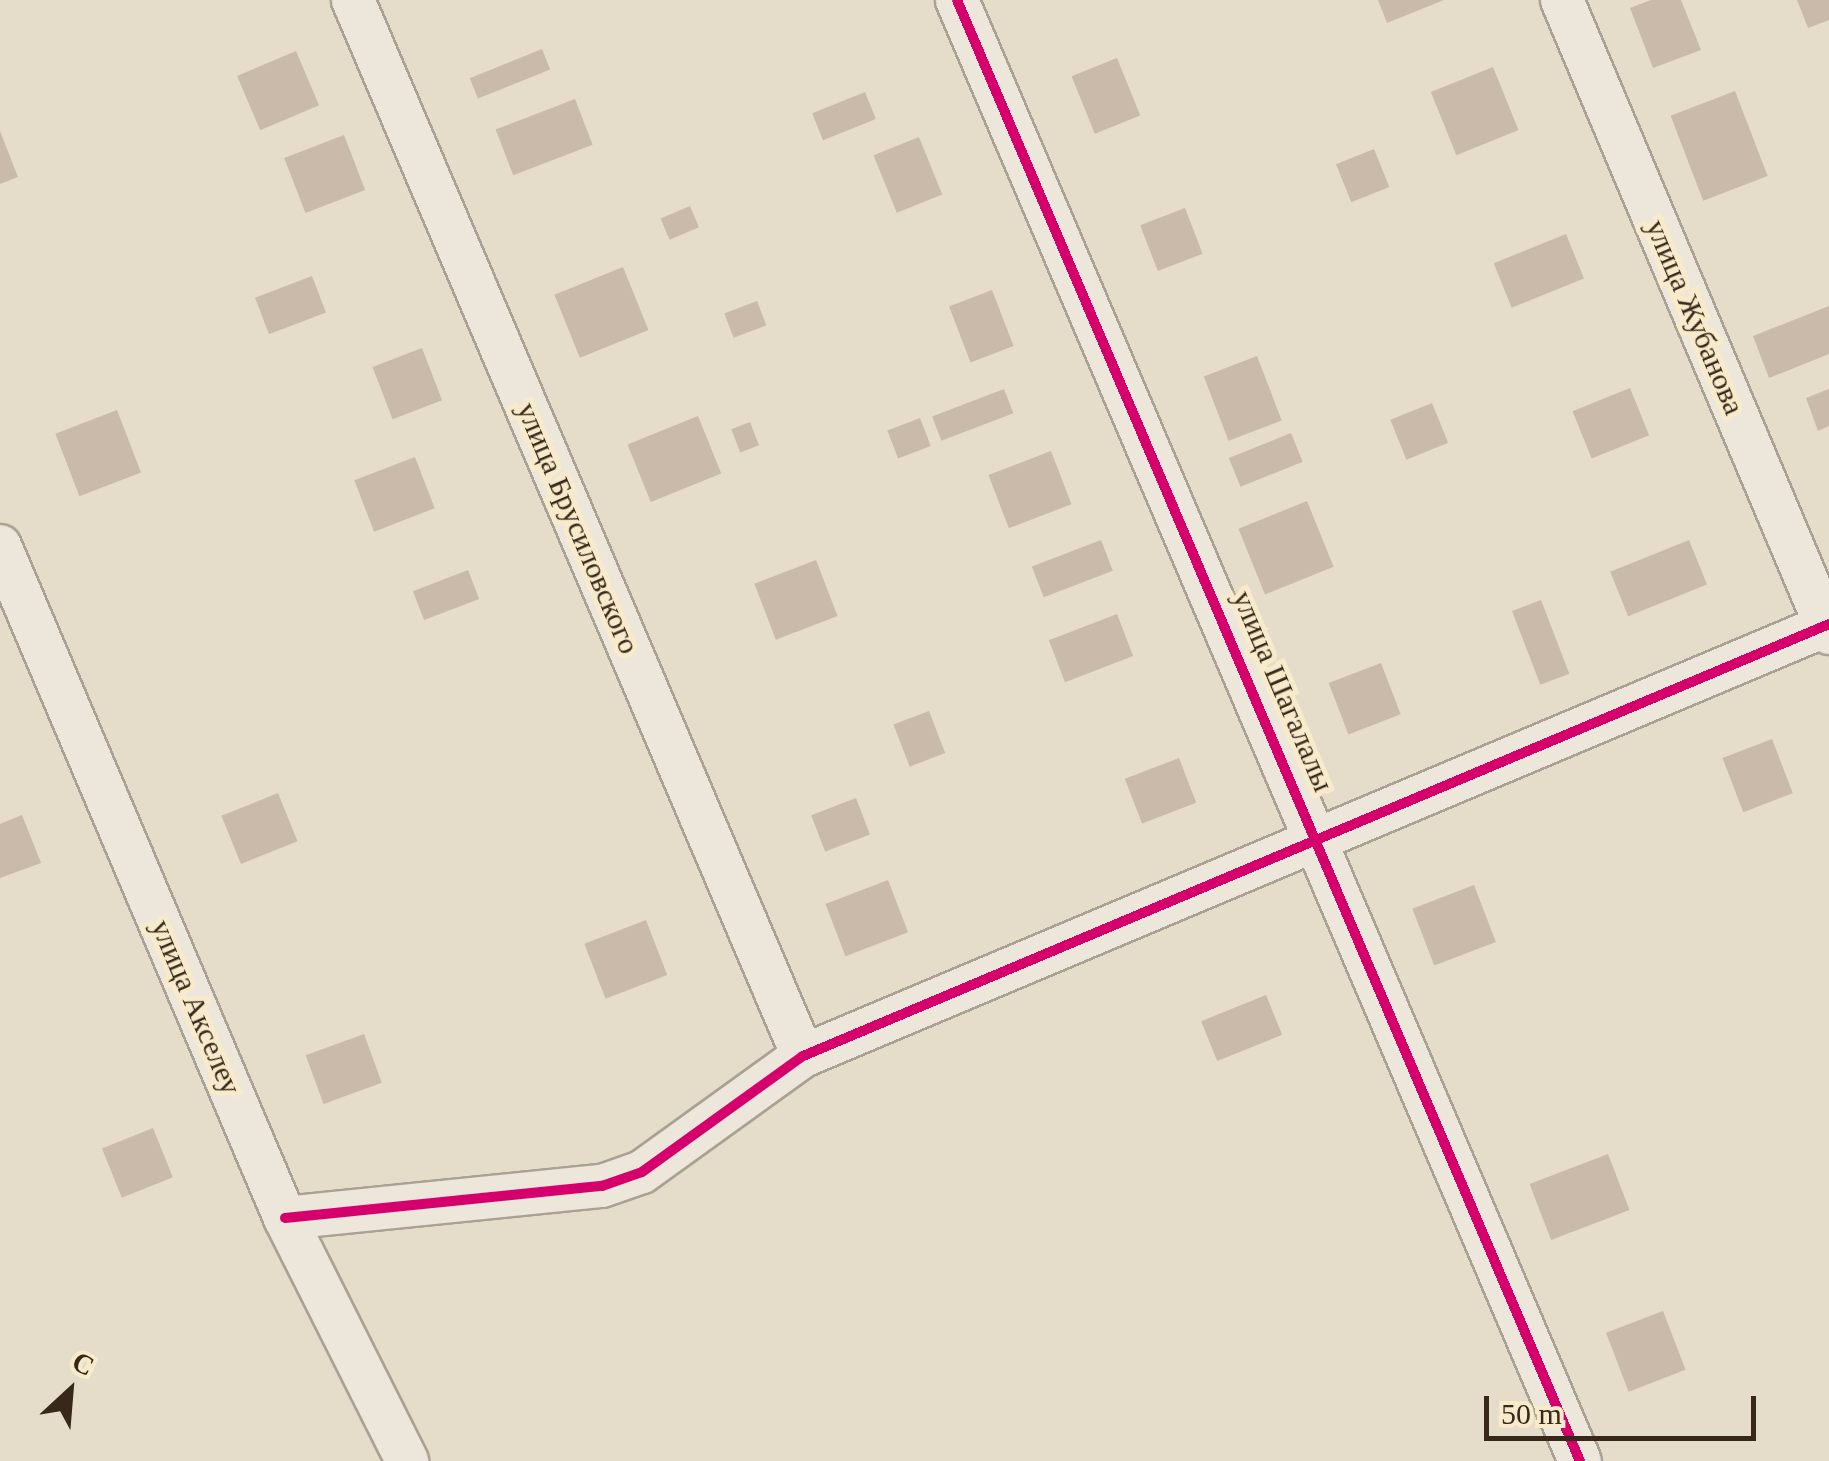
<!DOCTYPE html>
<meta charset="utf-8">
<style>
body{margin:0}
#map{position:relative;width:1829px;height:1461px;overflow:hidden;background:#e5ddc9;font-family:Georgia,serif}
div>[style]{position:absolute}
.building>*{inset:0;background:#c9baa9;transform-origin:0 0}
.roads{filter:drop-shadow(2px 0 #a9a193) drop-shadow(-2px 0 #a9a193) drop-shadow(0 2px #a9a193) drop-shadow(0 -2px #a9a193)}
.street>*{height:42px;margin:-21px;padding:0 21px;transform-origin:21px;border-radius:21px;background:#ece6db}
.cycleway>*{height:10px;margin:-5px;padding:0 5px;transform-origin:5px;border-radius:5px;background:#d6006c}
span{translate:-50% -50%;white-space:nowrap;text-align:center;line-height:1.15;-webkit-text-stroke:10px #f8ebcc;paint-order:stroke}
.street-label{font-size:30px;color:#38281a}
.north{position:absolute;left:20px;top:1341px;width:100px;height:100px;-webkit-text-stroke:8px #f8ebcc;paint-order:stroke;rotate:26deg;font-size:28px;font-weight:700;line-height:40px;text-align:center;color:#38281a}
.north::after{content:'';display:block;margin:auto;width:35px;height:45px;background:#38281a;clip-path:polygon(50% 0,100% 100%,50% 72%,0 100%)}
.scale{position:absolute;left:1484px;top:1396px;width:272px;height:45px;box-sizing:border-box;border:5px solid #38281a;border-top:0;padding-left:12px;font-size:30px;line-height:35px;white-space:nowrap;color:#38281a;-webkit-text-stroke:8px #f8ebcc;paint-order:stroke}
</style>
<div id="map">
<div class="building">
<i style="clip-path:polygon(1378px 0,1444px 0,1387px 23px)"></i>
<i style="clip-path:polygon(1651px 0,1681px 0,1701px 50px,1653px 68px,1630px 8px)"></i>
<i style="clip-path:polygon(1797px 0,1829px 0,1829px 20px,1808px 28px)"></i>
<i style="left:542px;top:49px;width:22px;height:78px;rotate:68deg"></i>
<i style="left:296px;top:51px;width:59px;height:64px;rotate:67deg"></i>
<i style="left:1117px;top:58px;width:62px;height:49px;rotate:68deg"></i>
<i style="left:1493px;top:67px;width:68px;height:67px;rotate:68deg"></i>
<i style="left:1735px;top:91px;width:91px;height:69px;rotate:69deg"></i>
<i style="left:865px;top:92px;width:29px;height:57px;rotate:68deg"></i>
<i style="left:575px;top:99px;width:49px;height:85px;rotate:69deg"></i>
<i style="clip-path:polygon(0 131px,18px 177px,0 184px)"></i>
<i style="left:344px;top:135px;width:59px;height:64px;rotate:69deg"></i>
<i style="left:919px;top:137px;width:62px;height:49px;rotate:68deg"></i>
<i style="left:1374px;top:149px;width:41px;height:41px;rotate:68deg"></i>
<i style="left:690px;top:206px;width:23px;height:32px;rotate:67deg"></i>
<i style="left:1185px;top:208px;width:49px;height:48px;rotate:69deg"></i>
<i style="left:1566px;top:234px;width:48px;height:78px;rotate:68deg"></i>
<i style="left:623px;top:267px;width:68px;height:74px;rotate:68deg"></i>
<i style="left:312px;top:276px;width:39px;height:61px;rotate:69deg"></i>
<i style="left:992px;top:290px;width:60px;height:46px;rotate:69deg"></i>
<i style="left:757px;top:301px;width:26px;height:35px;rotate:69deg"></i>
<i style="clip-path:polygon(1829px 306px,1829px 354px,1769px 378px,1753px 336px)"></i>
<i style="left:422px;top:348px;width:56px;height:53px;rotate:69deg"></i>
<i style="left:1257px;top:356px;width:69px;height:57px;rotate:69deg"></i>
<i style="left:1630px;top:388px;width:51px;height:62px;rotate:68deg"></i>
<i style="left:1004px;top:389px;width:26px;height:77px;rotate:69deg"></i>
<i style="clip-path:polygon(1829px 389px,1829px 426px,1818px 431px,1806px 398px)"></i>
<i style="left:1432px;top:403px;width:43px;height:45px;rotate:68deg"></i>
<i style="left:117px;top:410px;width:67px;height:66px;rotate:69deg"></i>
<i style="left:698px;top:416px;width:62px;height:76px;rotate:68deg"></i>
<i style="left:920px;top:418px;width:30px;height:35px;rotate:69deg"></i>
<i style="left:750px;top:422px;width:25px;height:20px;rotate:69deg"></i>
<i style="left:1291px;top:433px;width:31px;height:67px;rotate:68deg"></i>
<i style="left:1051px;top:451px;width:57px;height:67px;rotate:69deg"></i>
<i style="left:415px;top:457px;width:55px;height:65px;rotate:69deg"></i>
<i style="left:1307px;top:501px;width:71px;height:74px;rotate:68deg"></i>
<i style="left:1101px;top:540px;width:33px;height:74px;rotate:69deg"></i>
<i style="left:1689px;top:540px;width:48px;height:85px;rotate:68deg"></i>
<i style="left:816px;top:560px;width:60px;height:66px;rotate:69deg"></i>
<i style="left:468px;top:570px;width:31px;height:59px;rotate:69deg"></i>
<i style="left:1541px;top:600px;width:79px;height:31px;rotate:69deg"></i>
<i style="left:1117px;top:614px;width:45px;height:73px;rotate:69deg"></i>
<i style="left:1381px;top:663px;width:55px;height:56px;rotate:69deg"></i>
<i style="left:929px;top:711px;width:45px;height:38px;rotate:69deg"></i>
<i style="left:1772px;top:739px;width:58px;height:53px;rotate:69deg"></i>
<i style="left:1179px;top:758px;width:48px;height:58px;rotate:69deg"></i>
<i style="left:278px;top:793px;width:52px;height:61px;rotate:68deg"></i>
<i style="left:856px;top:798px;width:39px;height:48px;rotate:69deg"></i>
<i style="clip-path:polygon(22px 815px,41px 863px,0 878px,0 824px)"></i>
<i style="left:888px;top:880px;width:56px;height:67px;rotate:69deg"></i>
<i style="left:1474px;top:885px;width:61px;height:66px;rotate:69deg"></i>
<i style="left:646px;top:920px;width:59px;height:66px;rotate:69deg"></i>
<i style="left:1266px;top:995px;width:43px;height:70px;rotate:68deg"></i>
<i style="left:364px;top:1034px;width:52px;height:62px;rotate:70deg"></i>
<i style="left:153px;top:1128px;width:53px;height:55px;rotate:68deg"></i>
<i style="left:1608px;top:1154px;width:60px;height:84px;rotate:69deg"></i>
<i style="left:1663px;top:1311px;width:63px;height:61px;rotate:69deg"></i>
</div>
<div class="roads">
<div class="street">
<i style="left:353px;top:0;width:1148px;rotate:66.92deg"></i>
<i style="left:957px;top:0;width:1588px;rotate:66.91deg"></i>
<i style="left:1562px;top:0;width:687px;rotate:67.13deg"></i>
<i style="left:0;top:546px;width:730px;rotate:67.02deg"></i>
<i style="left:285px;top:1218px;width:272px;rotate:63.3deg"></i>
<i style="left:285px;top:1218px;width:319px;rotate:-5.8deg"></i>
<i style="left:602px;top:1186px;width:42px;rotate:-19.3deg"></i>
<i style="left:642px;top:1172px;width:198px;rotate:-35.8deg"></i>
<i style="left:803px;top:1056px;width:1113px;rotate:-22.83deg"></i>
</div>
</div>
<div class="cycleway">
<i style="left:957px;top:0;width:1588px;rotate:66.91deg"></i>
<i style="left:285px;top:1218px;width:319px;rotate:-5.8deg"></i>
<i style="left:602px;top:1186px;width:42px;rotate:-19.3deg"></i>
<i style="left:642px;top:1172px;width:198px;rotate:-35.8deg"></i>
<i style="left:803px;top:1056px;width:1113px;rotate:-22.83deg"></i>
</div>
<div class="street-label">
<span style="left:1695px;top:317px;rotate:67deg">улица Жубанова</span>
<span style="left:578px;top:528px;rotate:67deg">улица Брусиловского</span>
<span style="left:1283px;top:691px;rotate:67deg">улица Шагалалы</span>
<span style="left:196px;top:1007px;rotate:67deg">улица Акселеу</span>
</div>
<div class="north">С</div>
<div class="scale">50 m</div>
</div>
